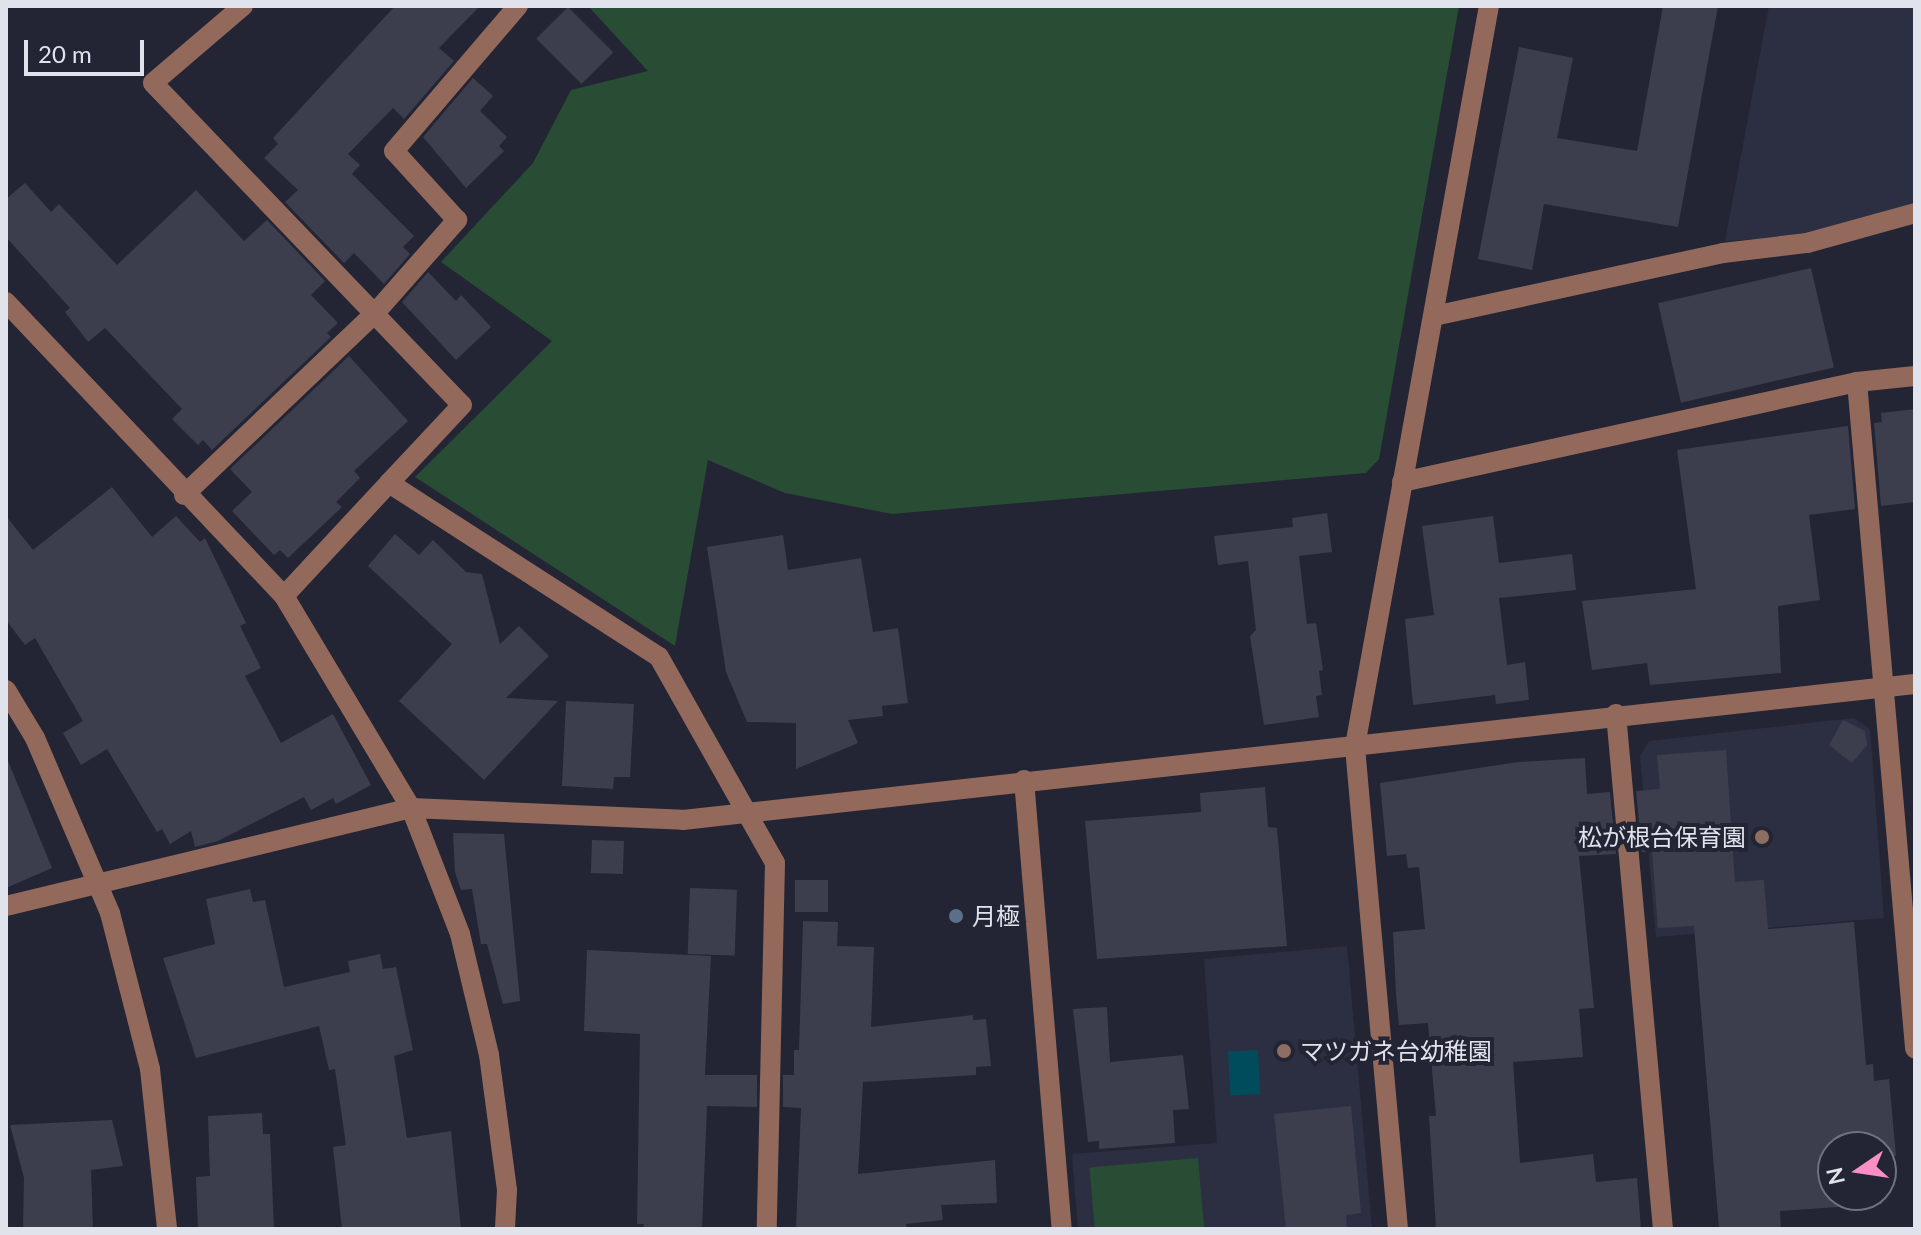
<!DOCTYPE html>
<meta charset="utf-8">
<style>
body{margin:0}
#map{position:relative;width:1921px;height:1235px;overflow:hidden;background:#232534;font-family:Lato,"Noto Sans JP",sans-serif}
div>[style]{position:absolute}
.built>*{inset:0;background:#2c2f42}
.green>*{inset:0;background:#284d34;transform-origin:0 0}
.water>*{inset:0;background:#004c5d;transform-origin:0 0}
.building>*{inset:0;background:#3c3e4e;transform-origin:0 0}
.minor>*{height:20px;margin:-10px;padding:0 10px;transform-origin:10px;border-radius:10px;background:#93695c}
.dots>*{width:22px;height:22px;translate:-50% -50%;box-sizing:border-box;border:4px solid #232534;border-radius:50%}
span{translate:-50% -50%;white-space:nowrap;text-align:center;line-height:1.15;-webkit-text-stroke:8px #232534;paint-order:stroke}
.poi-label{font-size:24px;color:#e0e2ec}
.right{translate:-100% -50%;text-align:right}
.left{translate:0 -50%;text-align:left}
.frame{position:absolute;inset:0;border:8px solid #e0e2ec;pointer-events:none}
.north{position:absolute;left:1817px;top:1131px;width:80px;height:80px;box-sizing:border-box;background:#232534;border:2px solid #6f717e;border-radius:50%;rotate:257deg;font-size:22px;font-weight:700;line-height:32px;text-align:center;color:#e0e2ec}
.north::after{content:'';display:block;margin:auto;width:28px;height:36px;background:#fa8fc6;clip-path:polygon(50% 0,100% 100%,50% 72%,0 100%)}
.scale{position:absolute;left:24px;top:40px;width:120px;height:36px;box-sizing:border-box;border:4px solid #e0e2ec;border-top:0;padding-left:10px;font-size:24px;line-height:28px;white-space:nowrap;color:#e0e2ec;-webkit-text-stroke:6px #232534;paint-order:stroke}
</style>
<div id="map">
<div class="built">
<i style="clip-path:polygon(1769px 6px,1915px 6px,1915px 205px,1807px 236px,1725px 241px)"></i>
<i style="clip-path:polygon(1854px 718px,1870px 729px,1884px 918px,1656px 937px,1640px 756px,1649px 741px)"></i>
<i style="clip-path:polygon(1347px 946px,1372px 1229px,1078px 1229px,1072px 1154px,1217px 1143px,1204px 959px)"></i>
</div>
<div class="green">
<i style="clip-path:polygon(588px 6px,1459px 6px,1379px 459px,1366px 473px,892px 514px,785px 493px,708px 460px,675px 646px,415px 477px,552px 341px,441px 262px,533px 163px,571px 90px,648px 71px)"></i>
<i style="left:1198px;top:1158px;width:71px;height:109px;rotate:85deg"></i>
</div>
<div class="water">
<i style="left:1258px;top:1050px;width:44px;height:30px;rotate:87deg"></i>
</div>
<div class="building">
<i style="clip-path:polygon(395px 6px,480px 6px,439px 48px,454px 61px,404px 119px,393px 108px,348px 154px,360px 165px,352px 174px,414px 236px,403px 247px,410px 254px,384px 284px,354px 253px,344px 263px,285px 202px,298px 190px,264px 158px,278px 144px,273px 138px)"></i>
<i style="clip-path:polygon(1663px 6px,1718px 6px,1678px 227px,1544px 204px,1532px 270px,1478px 259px,1519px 47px,1573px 58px,1557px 138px,1637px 151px)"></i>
<i style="left:568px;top:7px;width:64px;height:45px;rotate:45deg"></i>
<i style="clip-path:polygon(473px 78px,493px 96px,480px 111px,507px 137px,499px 146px,504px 151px,466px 188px,423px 137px)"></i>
<i style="clip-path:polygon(25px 183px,51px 212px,59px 204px,117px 265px,196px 190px,244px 241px,267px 220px,325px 281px,311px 295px,338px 323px,327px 333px,331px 337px,212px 450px,203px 440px,198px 445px,172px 419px,182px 409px,105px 328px,88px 342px,65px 312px,70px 308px,6px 237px,6px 199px)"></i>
<i style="left:1811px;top:268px;width:102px;height:157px;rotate:77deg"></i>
<i style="clip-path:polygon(428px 272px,456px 301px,461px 295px,491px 327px,456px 360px,402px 302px)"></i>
<i style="clip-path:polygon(349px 356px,408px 421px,354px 471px,360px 478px,336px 502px,342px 507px,288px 558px,280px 550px,274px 555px,232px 511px,252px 492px,230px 469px)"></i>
<i style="clip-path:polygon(1915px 409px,1915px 502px,1881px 506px,1874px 423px,1882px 422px,1881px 413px)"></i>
<i style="clip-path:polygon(1848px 426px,1855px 509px,1809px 515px,1820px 600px,1778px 606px,1781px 673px,1650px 685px,1647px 663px,1592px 670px,1582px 601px,1696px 589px,1677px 450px)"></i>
<i style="clip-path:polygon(112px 487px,152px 537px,176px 516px,200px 542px,205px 538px,246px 623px,240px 626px,261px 668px,245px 676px,281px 743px,333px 714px,371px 785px,336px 804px,333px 798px,311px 810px,304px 797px,218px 841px,195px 847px,191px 831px,170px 844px,162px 829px,157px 832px,107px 749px,81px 765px,63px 733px,83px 721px,35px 638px,25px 645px,6px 620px,6px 516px,33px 550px)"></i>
<i style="clip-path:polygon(1327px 513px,1332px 552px,1299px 556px,1307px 624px,1316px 623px,1323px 670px,1319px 671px,1322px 695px,1316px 696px,1319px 717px,1264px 725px,1250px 636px,1256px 630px,1248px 561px,1218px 565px,1214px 536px,1293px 527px,1292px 518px)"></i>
<i style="clip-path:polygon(1493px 516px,1499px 563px,1572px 554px,1576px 590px,1499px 598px,1507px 665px,1525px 662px,1529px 700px,1496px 704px,1495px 695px,1413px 705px,1405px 619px,1434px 615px,1422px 526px)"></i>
<i style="clip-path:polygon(395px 534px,419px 555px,433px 540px,466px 572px,482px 574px,500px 644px,519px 626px,549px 656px,506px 698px,558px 701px,484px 780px,399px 701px,452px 644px,368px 566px)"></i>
<i style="clip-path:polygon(783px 535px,788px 570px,861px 558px,873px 632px,898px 628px,908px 703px,882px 706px,883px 716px,848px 720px,858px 743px,796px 769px,796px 723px,747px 722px,726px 672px,707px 547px)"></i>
<i style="clip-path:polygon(566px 701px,634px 704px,630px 777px,614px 777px,613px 789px,562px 786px)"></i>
<i style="clip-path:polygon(1843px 720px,1865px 731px,1867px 745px,1852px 763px,1829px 745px)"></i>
<i style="clip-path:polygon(1726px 750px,1735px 882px,1764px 880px,1768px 929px,1854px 922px,1866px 1065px,1873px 1064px,1874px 1081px,1889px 1079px,1896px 1156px,1881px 1157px,1881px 1147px,1833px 1147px,1833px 1195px,1881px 1195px,1881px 1183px,1882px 1204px,1780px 1211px,1781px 1229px,1719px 1229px,1694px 926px,1658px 928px,1652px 852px,1642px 852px,1636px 791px,1660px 789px,1657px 755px)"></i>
<i style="clip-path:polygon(6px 756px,52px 868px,6px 888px)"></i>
<i style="clip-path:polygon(1585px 758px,1587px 794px,1610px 792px,1616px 854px,1579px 856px,1594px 1008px,1579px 1009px,1583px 1057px,1513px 1062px,1520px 1163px,1593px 1154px,1596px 1182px,1637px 1178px,1641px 1229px,1436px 1229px,1429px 1116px,1436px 1116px,1428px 1023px,1399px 1025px,1396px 994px,1393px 932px,1425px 929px,1419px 867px,1408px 868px,1406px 854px,1387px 856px,1380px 783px,1518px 762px)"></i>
<i style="clip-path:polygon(1265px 787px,1268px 827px,1277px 828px,1287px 946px,1097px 959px,1085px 821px,1201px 812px,1200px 793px)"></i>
<i style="clip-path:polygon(453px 833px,504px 834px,520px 1001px,503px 1004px,487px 944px,481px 944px,472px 889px,461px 890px,455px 872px)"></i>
<i style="left:592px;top:840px;width:32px;height:33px;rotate:2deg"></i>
<i style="left:795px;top:880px;width:33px;height:32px"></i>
<i style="left:690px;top:888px;width:47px;height:66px;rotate:2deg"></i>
<i style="clip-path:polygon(250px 889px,253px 902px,265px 900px,284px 987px,350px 972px,348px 961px,380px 954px,383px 969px,396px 967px,413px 1050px,394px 1056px,407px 1138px,451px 1131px,461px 1229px,342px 1229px,333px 1147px,346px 1145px,335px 1069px,329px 1070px,319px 1026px,196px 1058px,163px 958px,215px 944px,206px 899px)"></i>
<i style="clip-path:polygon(803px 921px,838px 922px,837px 946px,874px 947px,871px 1027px,973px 1015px,973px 1020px,986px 1019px,991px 1066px,976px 1067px,976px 1075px,863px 1082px,858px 1174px,995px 1160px,997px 1203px,941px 1205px,943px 1220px,906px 1224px,907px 1229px,796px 1229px,801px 1108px,783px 1107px,783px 1075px,794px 1075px,794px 1050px,799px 1050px)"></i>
<i style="clip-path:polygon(587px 950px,711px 956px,705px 1075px,757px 1075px,757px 1107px,707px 1106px,702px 1229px,643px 1229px,644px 1224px,637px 1224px,640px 1034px,584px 1031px)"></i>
<i style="clip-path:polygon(1107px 1007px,1110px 1062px,1183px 1055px,1189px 1109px,1173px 1110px,1175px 1143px,1099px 1149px,1099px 1141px,1088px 1142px,1073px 1009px)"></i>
<i style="clip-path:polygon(1351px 1106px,1361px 1213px,1346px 1215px,1347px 1229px,1286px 1229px,1274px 1114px)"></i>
<i style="clip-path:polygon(262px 1113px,263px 1134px,270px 1134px,274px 1229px,198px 1229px,196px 1177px,210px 1176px,208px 1116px)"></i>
<i style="clip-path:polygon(112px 1120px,123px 1166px,91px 1170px,93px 1229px,23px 1229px,24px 1178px,10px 1125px)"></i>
</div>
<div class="minor">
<i style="left:243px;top:6px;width:118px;rotate:139.5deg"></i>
<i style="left:153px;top:83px;width:446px;rotate:46.2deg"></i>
<i style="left:462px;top:405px;width:107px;rotate:133.1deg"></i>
<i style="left:6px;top:302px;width:405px;rotate:46.6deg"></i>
<i style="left:284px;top:596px;width:247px;rotate:59.1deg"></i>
<i style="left:411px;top:808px;width:135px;rotate:68.7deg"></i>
<i style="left:460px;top:934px;width:124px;rotate:76.5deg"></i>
<i style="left:489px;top:1055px;width:136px;rotate:82.4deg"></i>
<i style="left:507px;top:1190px;width:39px;rotate:93deg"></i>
<i style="left:1434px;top:316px;width:296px;rotate:-12.3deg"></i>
<i style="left:1723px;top:253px;width:85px;rotate:-6.8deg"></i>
<i style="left:1807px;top:243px;width:112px;rotate:-15.5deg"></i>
<i style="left:1857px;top:382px;width:669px;rotate:85.02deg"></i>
<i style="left:1402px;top:482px;width:466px;rotate:-12.4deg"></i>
<i style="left:1857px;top:382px;width:58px;rotate:-5.9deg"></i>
<i style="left:184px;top:495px;width:265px;rotate:-43.6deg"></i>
<i style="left:376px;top:312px;width:123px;rotate:-48.6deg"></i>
<i style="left:457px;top:220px;width:93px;rotate:-132.4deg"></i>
<i style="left:394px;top:151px;width:191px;rotate:-49.5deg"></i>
<i style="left:284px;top:596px;width:154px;rotate:-47.1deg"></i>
<i style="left:389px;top:483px;width:321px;rotate:32.8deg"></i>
<i style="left:659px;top:657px;width:236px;rotate:60.6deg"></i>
<i style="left:775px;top:863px;width:366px;rotate:91.3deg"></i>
<i style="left:6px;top:690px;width:56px;rotate:58.9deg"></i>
<i style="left:35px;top:738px;width:190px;rotate:66.8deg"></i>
<i style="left:110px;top:913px;width:161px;rotate:75.6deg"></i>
<i style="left:150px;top:1069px;width:161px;rotate:83.9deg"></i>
<i style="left:1616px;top:714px;width:517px;rotate:84.79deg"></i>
<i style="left:1024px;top:780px;width:451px;rotate:85.2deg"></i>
<i style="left:6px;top:906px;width:417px;rotate:-13.6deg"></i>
<i style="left:411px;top:808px;width:272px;rotate:2.5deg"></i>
<i style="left:683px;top:820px;width:1239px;rotate:-6.3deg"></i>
<i style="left:1398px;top:1229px;width:485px;rotate:-95.1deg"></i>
<i style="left:1355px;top:746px;width:752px;rotate:-79.74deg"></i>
</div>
<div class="dots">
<i style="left:1762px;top:837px;background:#8d6e63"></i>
<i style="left:956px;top:916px;background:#5c6f8a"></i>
<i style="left:1284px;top:1051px;background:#8d6e63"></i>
</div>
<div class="poi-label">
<span class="right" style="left:1746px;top:837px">松が根台保育園</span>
<span class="left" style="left:972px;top:916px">月極</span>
<span class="left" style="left:1300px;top:1051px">マツガネ台幼稚園</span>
</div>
<div class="frame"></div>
<div class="north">N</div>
<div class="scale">20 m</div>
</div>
